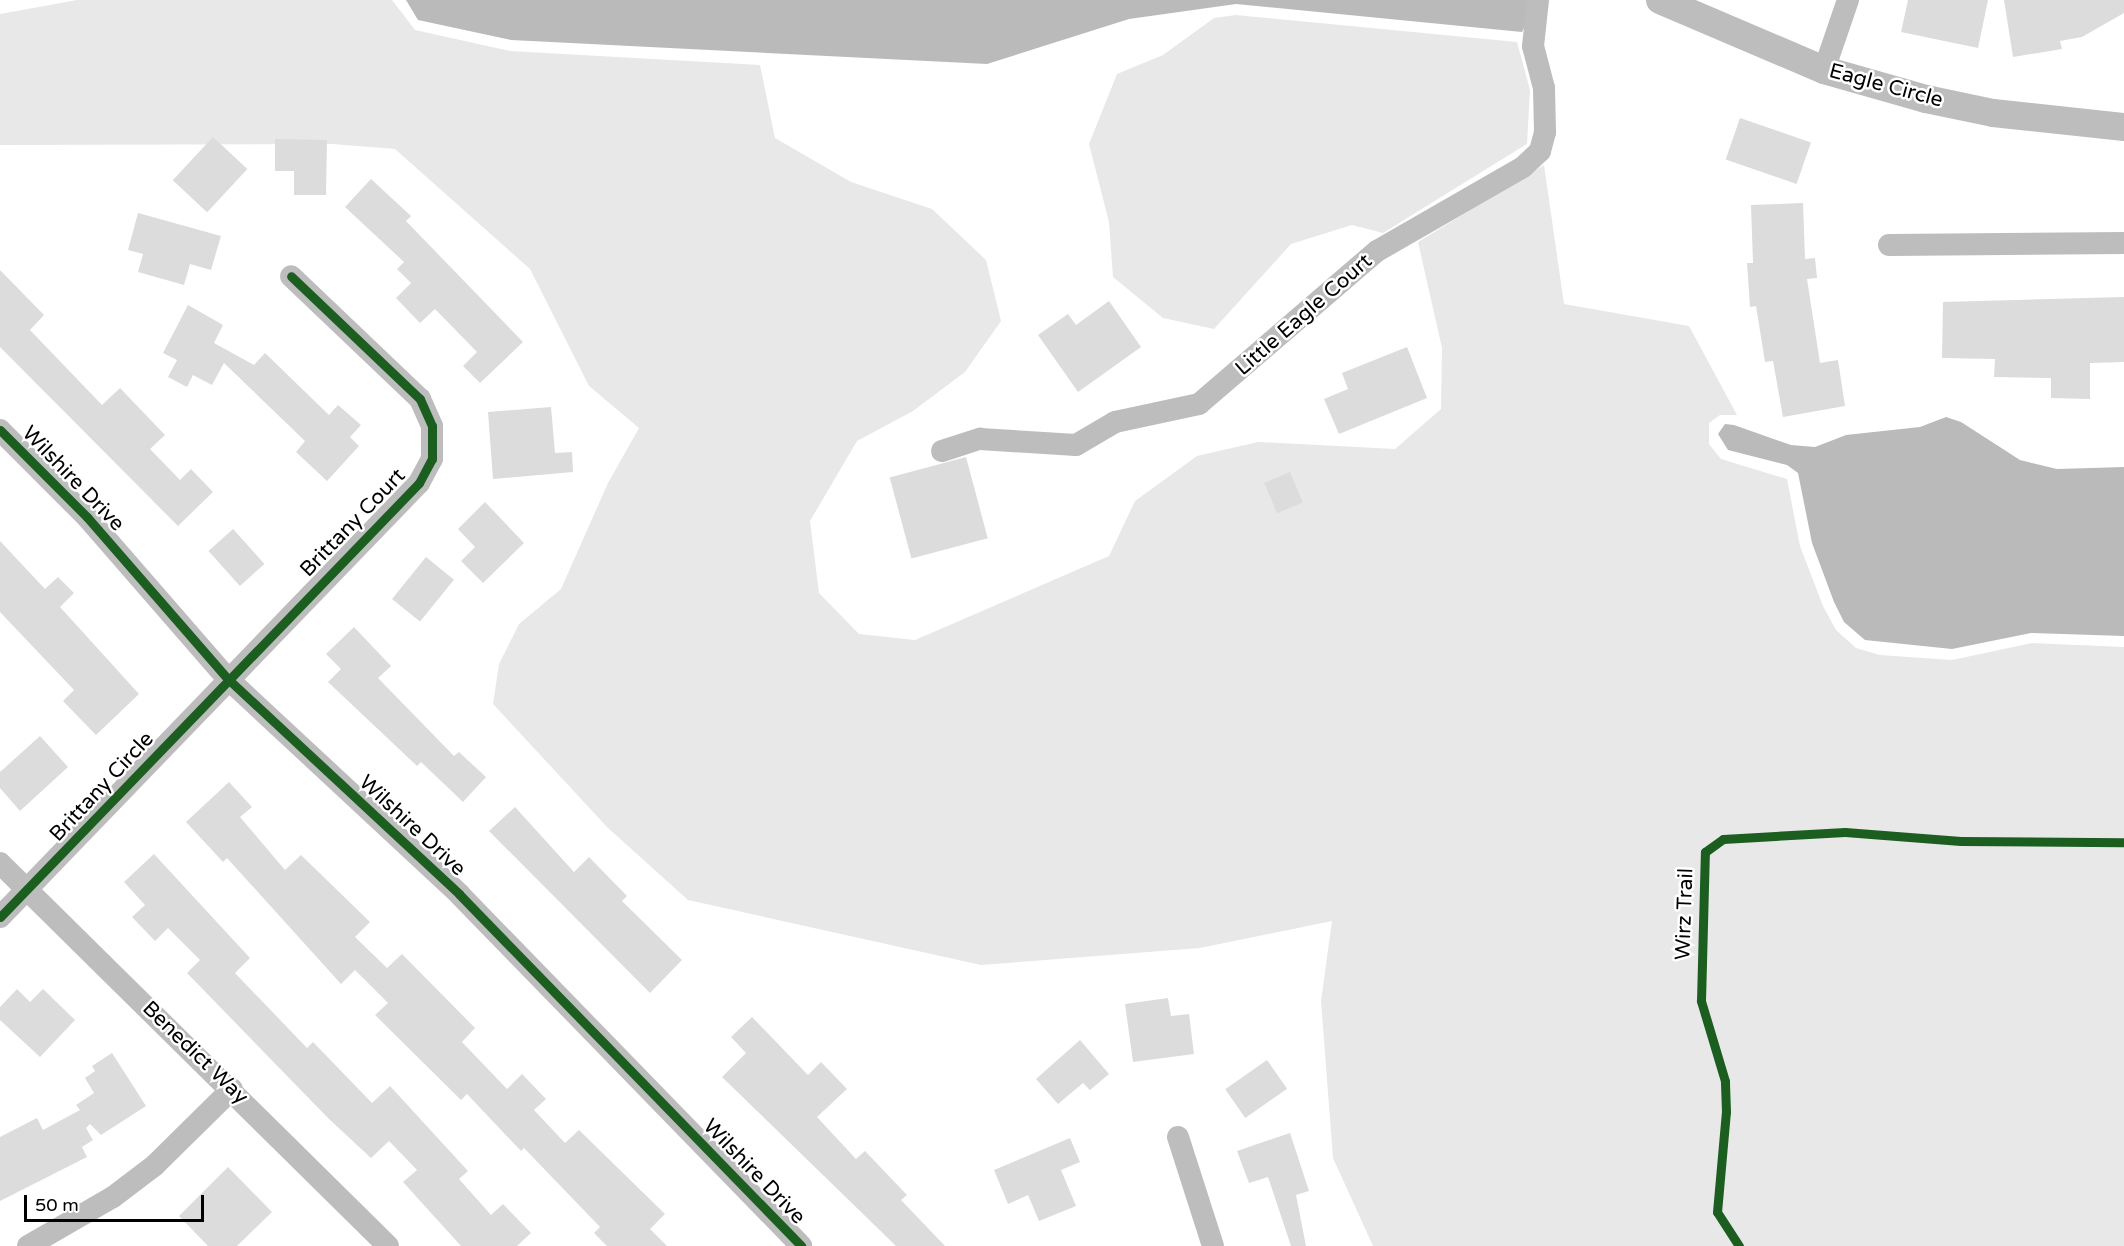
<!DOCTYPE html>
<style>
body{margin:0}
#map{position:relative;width:2124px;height:1246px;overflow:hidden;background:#fff;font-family:"Varela Round",sans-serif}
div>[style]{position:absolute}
.green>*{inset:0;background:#e8e8e8}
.water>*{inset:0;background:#bababa}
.building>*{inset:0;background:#dcdcdc;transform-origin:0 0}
.minor>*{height:22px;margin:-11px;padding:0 11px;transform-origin:11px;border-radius:11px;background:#bdbdbd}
.tertiary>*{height:28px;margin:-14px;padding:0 14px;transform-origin:14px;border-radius:14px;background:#bdbdbd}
.cycleway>*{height:9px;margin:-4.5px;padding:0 4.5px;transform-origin:4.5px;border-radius:4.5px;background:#1b5e20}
span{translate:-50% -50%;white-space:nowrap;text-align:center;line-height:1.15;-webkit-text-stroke:5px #fff;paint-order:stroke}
.street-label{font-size:21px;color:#000}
.scale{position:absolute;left:24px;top:1195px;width:180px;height:27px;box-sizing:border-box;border:3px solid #000;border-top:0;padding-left:8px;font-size:18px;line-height:21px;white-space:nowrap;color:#000;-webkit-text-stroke:4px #fff;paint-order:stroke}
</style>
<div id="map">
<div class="green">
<i style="clip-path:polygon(77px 0,392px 0,415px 30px,510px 51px,760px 65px,775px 138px,851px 182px,932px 209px,986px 260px,1001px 321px,965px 372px,913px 411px,857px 441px,810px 521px,819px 593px,859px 634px,915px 640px,1109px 556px,1135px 501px,1197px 456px,1258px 442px,1395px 449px,1441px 409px,1442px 348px,1418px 242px,1544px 165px,1564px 304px,1689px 326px,1737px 415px,1720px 415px,1709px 423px,1709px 444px,1721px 459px,1787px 479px,1800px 546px,1823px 606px,1836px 630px,1856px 648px,1880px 655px,1952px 660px,2032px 643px,2124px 647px,2124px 1246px,1373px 1246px,1333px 1158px,1321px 1001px,1332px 921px,1200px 948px,981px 965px,688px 900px,608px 828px,493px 704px,499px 664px,519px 624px,561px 589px,608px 483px,639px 428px,589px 386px,530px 269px,395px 149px,332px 144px,0 145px,0 14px)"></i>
<i style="clip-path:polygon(1236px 15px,1517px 42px,1530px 90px,1527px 144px,1383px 233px,1352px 225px,1291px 244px,1214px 329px,1163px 318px,1113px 277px,1109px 222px,1089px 144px,1117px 74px,1163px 55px,1214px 18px)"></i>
</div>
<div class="water">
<i style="clip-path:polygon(406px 0,1533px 0,1537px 2px,1522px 32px,1236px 4px,1129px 19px,987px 64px,511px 40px,418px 20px)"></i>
<i style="clip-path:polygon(1946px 417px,1961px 422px,2020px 460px,2057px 469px,2124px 467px,2124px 636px,2031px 633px,1952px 649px,1865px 640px,1844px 622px,1834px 602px,1812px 543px,1798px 473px,1787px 465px,1728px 450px,1718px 434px,1725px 424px,1734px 425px,1791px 445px,1815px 447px,1846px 435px,1920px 427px)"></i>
</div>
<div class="building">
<i style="clip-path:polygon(1908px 0,1988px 0,1978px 48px,1901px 32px)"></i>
<i style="clip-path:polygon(2004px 0,2124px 0,2124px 13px,2082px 37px,2060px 41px,2062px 49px,2013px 57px)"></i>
<i style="left:1740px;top:118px;width:75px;height:44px;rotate:19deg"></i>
<i style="left:213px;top:137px;width:47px;height:59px;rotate:43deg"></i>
<i style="clip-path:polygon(275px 139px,327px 140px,326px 195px,294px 195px,294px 171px,275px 171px)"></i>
<i style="clip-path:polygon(371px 179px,411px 216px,406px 221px,523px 342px,480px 383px,463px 366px,477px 352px,435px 309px,420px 323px,396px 298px,411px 283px,397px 269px,404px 262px,345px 207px)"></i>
<i style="clip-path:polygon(1803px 203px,1805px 259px,1815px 258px,1817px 278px,1807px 279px,1820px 363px,1838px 360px,1845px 406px,1783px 417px,1773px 361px,1765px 362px,1756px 306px,1750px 307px,1747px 263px,1753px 263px,1751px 205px)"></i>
<i style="clip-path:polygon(138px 213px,221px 236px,211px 270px,190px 264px,184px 285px,138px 272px,143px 254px,128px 250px)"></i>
<i style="clip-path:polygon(0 270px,44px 315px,30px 330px,102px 405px,120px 388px,165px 435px,150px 449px,180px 480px,191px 469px,213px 492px,178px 526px,0 347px)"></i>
<i style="clip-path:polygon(2124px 297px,2124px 362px,2090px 363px,2090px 399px,2051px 398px,2051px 378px,1994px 377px,1995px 359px,1942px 358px,1943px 302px)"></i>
<i style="clip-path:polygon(1109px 301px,1141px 347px,1078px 392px,1038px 335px,1068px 314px,1076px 325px)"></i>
<i style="clip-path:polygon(188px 305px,223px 325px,214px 343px,254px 365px,265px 353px,329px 415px,338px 405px,361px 425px,350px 437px,359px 446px,327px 481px,296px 452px,305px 441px,224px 363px,212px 385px,193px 375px,187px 387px,168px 377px,177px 360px,163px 353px)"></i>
<i style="clip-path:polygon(1407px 347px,1427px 398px,1339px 434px,1324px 399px,1348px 389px,1342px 373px)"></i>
<i style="clip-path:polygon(551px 407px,555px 453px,572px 452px,573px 472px,493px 479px,488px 412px)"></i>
<i style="left:966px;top:457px;width:84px;height:79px;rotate:75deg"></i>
<i style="left:1290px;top:472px;width:33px;height:28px;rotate:67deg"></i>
<i style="clip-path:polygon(485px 502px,524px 543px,483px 583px,461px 561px,475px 547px,458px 529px)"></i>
<i style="left:233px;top:529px;width:47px;height:33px;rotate:48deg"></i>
<i style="clip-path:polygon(0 541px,45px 589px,58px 577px,74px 593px,60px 607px,139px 694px,96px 735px,63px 701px,74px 690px,0 612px)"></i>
<i style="left:426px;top:557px;width:36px;height:54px;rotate:39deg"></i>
<i style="clip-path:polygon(354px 627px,391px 666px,378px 678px,454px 756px,459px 752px,486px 777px,463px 802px,421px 762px,417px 766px,328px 682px,341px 669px,326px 654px)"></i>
<i style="clip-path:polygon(40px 736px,68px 767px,20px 811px,0 788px,0 772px)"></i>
<i style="clip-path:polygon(229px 782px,252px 807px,240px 817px,285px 870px,301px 855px,370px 922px,355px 937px,387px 968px,402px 954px,475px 1028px,462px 1042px,507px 1089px,522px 1074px,546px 1099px,534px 1110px,565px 1143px,579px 1130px,665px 1214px,650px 1229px,667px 1246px,607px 1246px,594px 1233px,600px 1227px,524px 1148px,521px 1151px,467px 1094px,461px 1100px,375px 1015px,388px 1003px,355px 970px,341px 984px,227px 858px,223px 862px,186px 822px)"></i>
<i style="clip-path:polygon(515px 807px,574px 872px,589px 857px,627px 896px,622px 901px,682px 960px,650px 993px,489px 831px)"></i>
<i style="clip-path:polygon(154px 854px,250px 958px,235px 973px,307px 1048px,313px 1042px,372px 1103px,390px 1086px,468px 1171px,459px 1179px,491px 1215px,503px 1204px,531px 1233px,517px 1246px,461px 1246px,403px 1182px,417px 1170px,389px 1141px,371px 1158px,329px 1119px,187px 973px,200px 960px,168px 928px,155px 941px,132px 917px,145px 905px,124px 882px)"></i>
<i style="clip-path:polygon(17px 989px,30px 1002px,43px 989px,75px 1020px,40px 1057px,0 1020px,0 1007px)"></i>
<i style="clip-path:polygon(1168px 998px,1171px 1016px,1189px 1014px,1194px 1054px,1133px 1062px,1125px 1004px)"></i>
<i style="clip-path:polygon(752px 1017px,808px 1075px,821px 1062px,847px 1089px,817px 1117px,856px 1159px,865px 1151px,907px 1195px,901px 1200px,945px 1246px,896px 1246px,722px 1077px,746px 1053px,731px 1037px)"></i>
<i style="clip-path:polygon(1080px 1040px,1109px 1074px,1090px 1090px,1083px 1083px,1058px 1104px,1036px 1079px)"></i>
<i style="clip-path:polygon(112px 1053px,146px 1106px,101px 1135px,90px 1124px,86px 1128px,93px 1140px,82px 1147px,87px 1157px,0 1201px,0 1137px,37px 1118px,43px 1130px,80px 1110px,76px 1105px,94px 1093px,85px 1078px,95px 1071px,92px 1066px)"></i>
<i style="left:1267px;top:1060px;width:35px;height:51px;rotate:55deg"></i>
<i style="clip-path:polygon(1290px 1133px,1309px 1191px,1296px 1195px,1306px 1246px,1291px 1246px,1268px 1177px,1249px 1183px,1237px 1151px)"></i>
<i style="clip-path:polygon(1070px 1138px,1080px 1162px,1061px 1170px,1076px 1206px,1039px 1221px,1028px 1195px,1008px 1204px,994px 1170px)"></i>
<i style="clip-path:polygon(228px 1167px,272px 1212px,237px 1246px,208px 1246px,179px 1216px)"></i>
</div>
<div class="minor">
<i style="left:1824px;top:70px;width:74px;rotate:-71.1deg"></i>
<i style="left:1889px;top:245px;width:235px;rotate:-0.5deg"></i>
<i style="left:0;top:430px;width:123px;rotate:45deg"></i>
<i style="left:87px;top:517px;width:215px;rotate:49deg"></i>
<i style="left:228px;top:679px;width:316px;rotate:42.9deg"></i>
<i style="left:459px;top:894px;width:491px;rotate:45.8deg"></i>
<i style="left:942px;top:451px;width:40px;rotate:-18deg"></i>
<i style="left:980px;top:439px;width:96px;rotate:3.6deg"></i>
<i style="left:1076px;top:445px;width:45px;rotate:-30.5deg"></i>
<i style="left:1115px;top:422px;width:86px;rotate:-12.1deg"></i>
<i style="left:1199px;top:404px;width:235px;rotate:-40.7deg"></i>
<i style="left:1377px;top:251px;width:168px;rotate:-29.9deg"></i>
<i style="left:1523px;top:167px;width:23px;rotate:-43deg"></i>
<i style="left:1540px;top:151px;width:20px;rotate:-75deg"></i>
<i style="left:1545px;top:132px;width:44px;rotate:-91.3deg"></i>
<i style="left:1544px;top:88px;width:43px;rotate:-104.7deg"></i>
<i style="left:1533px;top:46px;width:46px;rotate:-83.8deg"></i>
<i style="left:0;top:863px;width:545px;rotate:44.63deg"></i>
<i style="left:0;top:917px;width:603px;rotate:-46.01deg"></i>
<i style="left:419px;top:483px;width:27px;rotate:-62deg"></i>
<i style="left:432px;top:459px;width:33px;rotate:-90deg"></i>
<i style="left:432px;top:426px;width:30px;rotate:-114deg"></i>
<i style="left:420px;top:399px;width:178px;rotate:-136.4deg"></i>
<i style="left:1178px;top:1137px;width:114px;rotate:72.2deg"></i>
<i style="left:28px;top:1246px;width:98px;rotate:-30deg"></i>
<i style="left:113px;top:1197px;width:53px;rotate:-37.3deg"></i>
<i style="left:155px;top:1165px;width:108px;rotate:-44.6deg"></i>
</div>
<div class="tertiary">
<i style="left:1660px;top:0;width:178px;rotate:23.1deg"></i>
<i style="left:1824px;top:70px;width:106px;rotate:15.9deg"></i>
<i style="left:1926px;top:99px;width:68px;rotate:11.8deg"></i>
<i style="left:1993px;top:113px;width:132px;rotate:6.1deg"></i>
</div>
<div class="cycleway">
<i style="left:0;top:430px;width:123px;rotate:45deg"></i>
<i style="left:87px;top:517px;width:215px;rotate:49deg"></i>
<i style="left:228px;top:679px;width:316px;rotate:42.9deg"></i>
<i style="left:459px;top:894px;width:491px;rotate:45.8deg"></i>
<i style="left:0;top:917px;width:603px;rotate:-46.01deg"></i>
<i style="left:419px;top:483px;width:27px;rotate:-62deg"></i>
<i style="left:432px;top:459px;width:33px;rotate:-90deg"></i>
<i style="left:432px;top:426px;width:30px;rotate:-114deg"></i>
<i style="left:420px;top:399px;width:178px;rotate:-136.4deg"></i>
<i style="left:1739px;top:1246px;width:40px;rotate:-122.9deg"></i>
<i style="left:1717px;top:1212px;width:100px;rotate:-84.9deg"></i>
<i style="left:1726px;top:1112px;width:31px;rotate:-92deg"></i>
<i style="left:1725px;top:1081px;width:84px;rotate:-106.7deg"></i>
<i style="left:1701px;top:1001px;width:149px;rotate:-88.5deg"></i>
<i style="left:1705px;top:852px;width:22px;rotate:-36deg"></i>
<i style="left:1723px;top:839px;width:122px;rotate:-3.3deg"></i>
<i style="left:1845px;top:832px;width:116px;rotate:4.4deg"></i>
<i style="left:1961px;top:841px;width:163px;rotate:0.4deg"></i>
</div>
<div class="street-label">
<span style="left:1886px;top:86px;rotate:15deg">Eagle Circle</span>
<span style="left:1304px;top:315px;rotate:-41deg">Little Eagle Court</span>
<span style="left:73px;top:479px;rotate:46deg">Wilshire Drive</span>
<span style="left:353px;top:523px;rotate:-46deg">Brittany Court</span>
<span style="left:102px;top:787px;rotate:-47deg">Brittany Circle</span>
<span style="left:412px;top:826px;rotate:43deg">Wilshire Drive</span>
<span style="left:1685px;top:914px;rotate:-88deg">Wirz Trail</span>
<span style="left:195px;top:1053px;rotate:44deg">Benedict Way</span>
<span style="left:754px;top:1172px;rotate:46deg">Wilshire Drive</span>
</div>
<div class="scale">50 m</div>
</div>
